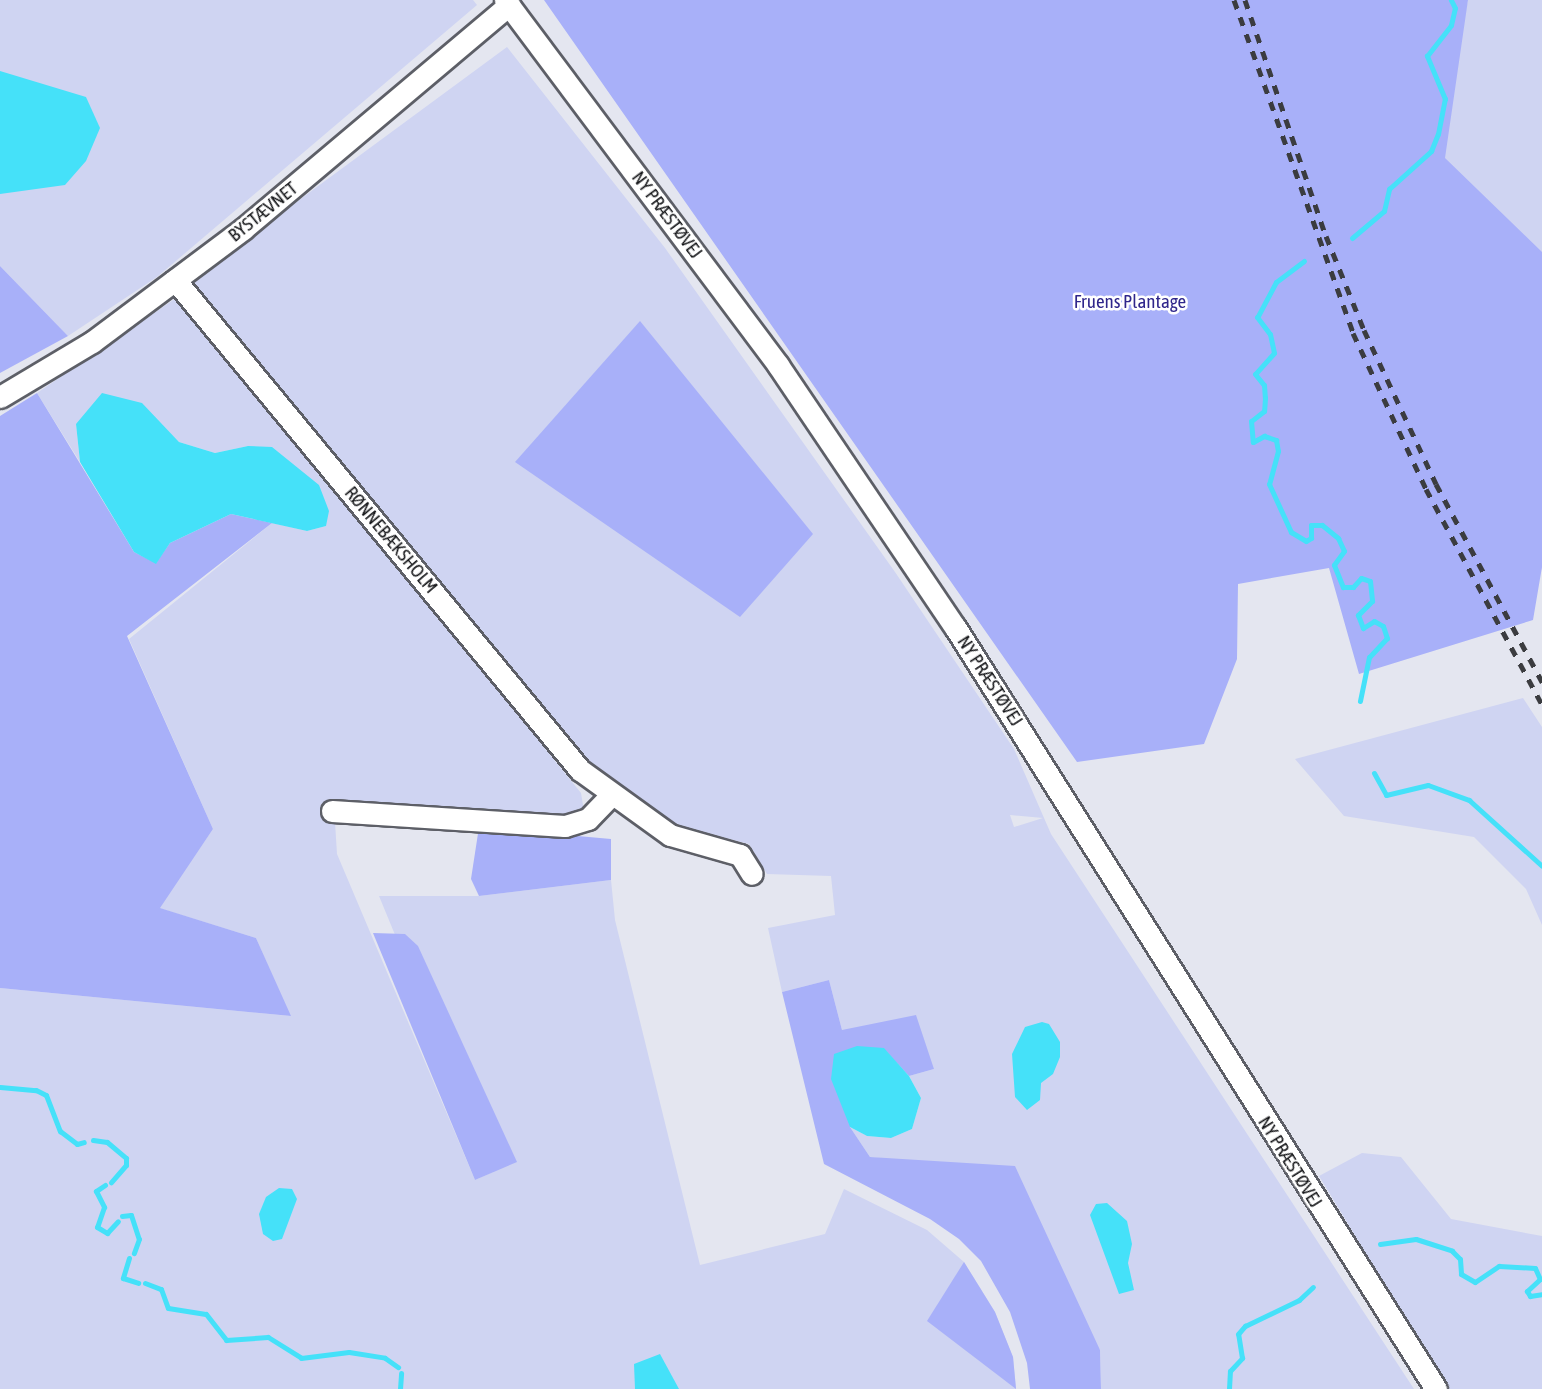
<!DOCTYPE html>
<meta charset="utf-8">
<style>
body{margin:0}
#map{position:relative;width:1542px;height:1389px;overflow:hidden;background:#e4e6f0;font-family:"Asap Condensed",sans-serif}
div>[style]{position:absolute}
.green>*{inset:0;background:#cfd4f2}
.forest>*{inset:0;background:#a8b0f9}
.water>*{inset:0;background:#45e1f9}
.stream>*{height:5px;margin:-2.5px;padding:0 2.5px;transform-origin:2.5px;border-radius:2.5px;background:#45e1f9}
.roads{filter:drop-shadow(2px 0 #5d5f67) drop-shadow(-2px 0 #5d5f67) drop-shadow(0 2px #5d5f67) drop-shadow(0 -2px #5d5f67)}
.minor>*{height:21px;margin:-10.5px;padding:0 10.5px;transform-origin:10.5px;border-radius:10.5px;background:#fff}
.rail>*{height:5px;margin-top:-2.5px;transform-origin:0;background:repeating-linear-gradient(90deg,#3b3c40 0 9px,transparent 0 18px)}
span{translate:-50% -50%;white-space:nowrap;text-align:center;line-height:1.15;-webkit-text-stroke:5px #fff;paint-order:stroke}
.street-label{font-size:19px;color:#131417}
.park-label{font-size:19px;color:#2f268b}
</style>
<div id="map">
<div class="green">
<i style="clip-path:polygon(0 0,473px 0,477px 5px,157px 277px,68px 336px,0 266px)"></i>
<i style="clip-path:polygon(1468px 0,1542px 0,1542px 568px,1523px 611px,1400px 343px)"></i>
<i style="clip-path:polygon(evenodd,507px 47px,665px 248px,895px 572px,1014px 749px,1051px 834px,1414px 1389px,1101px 1389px,1100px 1350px,924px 1163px,870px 1157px,850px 1127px,867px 1136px,891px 1138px,912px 1129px,921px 1098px,909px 1076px,934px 1069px,842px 1030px,829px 980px,782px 992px,768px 928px,835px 915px,831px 876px,767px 874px,749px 844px,671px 824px,587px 762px,189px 281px,507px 47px,1010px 815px,1043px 818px,1014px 827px,1010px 815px)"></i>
<i style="clip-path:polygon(179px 296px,581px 793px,584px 811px,564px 821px,334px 806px,337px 854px,475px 1180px,493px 1172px,379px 896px,479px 896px,611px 880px,615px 920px,700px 1265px,825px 1234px,844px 1189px,927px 1230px,964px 1262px,995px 1312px,1013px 1357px,1016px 1389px,0 1389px,0 988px,290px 1016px,256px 938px,159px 908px,213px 829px,129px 639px,272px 523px,307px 531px,326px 526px,248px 446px,215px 453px,179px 442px,142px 404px,76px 424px,80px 462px,37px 393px)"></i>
<i style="clip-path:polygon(1523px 698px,1542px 727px,1542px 925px,1526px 889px,1474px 837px,1344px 816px,1295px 759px)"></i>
<i style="clip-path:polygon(1362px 1153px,1401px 1157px,1451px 1219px,1542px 1236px,1542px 1389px,1448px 1389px,1319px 1176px)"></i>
</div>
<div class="forest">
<i style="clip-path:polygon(544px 0,1468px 0,1445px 158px,1542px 252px,1542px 567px,1533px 620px,1359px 674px,1329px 568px,1238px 584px,1237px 659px,1204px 744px,1077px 762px)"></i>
<i style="clip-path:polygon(0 266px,68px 336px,0 373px)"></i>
<i style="clip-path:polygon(640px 321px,813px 534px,740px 617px,515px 462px)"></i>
<i style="clip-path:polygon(37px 393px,134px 552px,156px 563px,170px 543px,231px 514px,272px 523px,127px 636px,213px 829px,160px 908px,256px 938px,291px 1016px,0 988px,0 416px)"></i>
<i style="clip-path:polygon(479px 827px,611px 839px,611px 880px,479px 896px,471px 879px)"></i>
<i style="clip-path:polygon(373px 933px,405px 934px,418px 946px,517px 1162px,475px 1180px)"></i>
<i style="clip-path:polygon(829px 980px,842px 1030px,916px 1015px,934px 1069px,909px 1076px,883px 1048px,850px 1127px,870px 1157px,1015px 1166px,1100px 1350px,1101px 1389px,1030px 1389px,1027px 1363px,1010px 1312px,981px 1261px,959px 1239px,930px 1219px,824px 1164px,782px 992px)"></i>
<i style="clip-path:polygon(964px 1262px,995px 1312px,1013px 1357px,1016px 1389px,927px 1321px)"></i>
</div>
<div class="water">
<i style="clip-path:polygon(0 71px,86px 97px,100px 128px,86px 161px,65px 185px,0 194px)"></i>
<i style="clip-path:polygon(102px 393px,142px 403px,179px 442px,215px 453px,248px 446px,272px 447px,319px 485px,329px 511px,326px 526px,307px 531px,231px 514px,170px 543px,156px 564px,134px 552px,80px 462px,76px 424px)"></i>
<i style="clip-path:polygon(1042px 1022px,1049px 1024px,1060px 1042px,1060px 1057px,1053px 1074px,1041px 1083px,1040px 1100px,1027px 1110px,1015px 1097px,1012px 1054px,1025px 1027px)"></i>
<i style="clip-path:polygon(857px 1046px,884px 1048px,909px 1076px,921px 1098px,912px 1129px,891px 1138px,867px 1136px,850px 1127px,831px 1079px,834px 1054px)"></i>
<i style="clip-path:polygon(279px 1188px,292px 1189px,297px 1199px,282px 1239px,273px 1241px,263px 1234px,259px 1214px,266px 1197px)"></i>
<i style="clip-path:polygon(1107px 1203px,1127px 1221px,1132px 1244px,1128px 1263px,1134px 1290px,1119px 1294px,1090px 1215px,1096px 1204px)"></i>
<i style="clip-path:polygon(660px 1354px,679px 1389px,635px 1389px,634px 1364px)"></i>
</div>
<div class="stream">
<i style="left:1352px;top:238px;width:42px;rotate:-40.2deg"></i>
<i style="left:1384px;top:211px;width:23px;rotate:-77deg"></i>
<i style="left:1389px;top:189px;width:57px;rotate:-42.1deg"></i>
<i style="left:1431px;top:151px;width:18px;rotate:-68deg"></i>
<i style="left:1438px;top:134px;width:36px;rotate:-79deg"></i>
<i style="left:1445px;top:99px;width:47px;rotate:-112.7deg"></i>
<i style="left:1427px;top:56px;width:39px;rotate:-52deg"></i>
<i style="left:1451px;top:25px;width:17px;rotate:-77deg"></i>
<i style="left:1455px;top:8px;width:9px;rotate:-117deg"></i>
<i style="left:1304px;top:261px;width:35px;rotate:143deg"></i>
<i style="left:1276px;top:282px;width:40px;rotate:118deg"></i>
<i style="left:1257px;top:317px;width:21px;rotate:53deg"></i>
<i style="left:1270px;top:334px;width:19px;rotate:78deg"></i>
<i style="left:1274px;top:353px;width:28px;rotate:132deg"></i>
<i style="left:1255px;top:374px;width:14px;rotate:51deg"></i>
<i style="left:1264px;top:385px;width:13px;rotate:86deg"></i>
<i style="left:1265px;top:398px;width:13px;rotate:94deg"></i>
<i style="left:1264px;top:411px;width:16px;rotate:142deg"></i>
<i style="left:1251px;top:421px;width:21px;rotate:85deg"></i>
<i style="left:1253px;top:442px;width:13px;rotate:-29deg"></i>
<i style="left:1264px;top:436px;width:13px;rotate:18deg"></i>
<i style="left:1276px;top:440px;width:11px;rotate:80deg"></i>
<i style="left:1278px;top:451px;width:34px;rotate:105deg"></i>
<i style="left:1269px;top:484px;width:53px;rotate:65.4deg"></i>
<i style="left:1291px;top:532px;width:17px;rotate:31deg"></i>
<i style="left:1306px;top:541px;width:6px;rotate:-31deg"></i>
<i style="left:1311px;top:538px;width:13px;rotate:-90deg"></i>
<i style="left:1311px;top:525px;width:11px"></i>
<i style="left:1322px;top:525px;width:21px;rotate:39deg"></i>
<i style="left:1338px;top:538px;width:14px;rotate:65deg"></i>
<i style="left:1344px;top:551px;width:17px;rotate:126deg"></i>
<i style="left:1334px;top:565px;width:24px;rotate:68deg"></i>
<i style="left:1343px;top:587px;width:10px"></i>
<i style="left:1353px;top:587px;width:12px;rotate:-48deg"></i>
<i style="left:1361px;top:578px;width:9px;rotate:18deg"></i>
<i style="left:1370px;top:581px;width:20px;rotate:84deg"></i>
<i style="left:1372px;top:601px;width:20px;rotate:135deg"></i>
<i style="left:1358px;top:615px;width:14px;rotate:69deg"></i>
<i style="left:1363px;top:628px;width:13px;rotate:-32deg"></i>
<i style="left:1374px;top:621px;width:10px;rotate:29deg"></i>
<i style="left:1383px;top:626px;width:13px;rotate:72deg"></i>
<i style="left:1387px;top:638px;width:26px;rotate:133deg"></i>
<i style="left:1369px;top:657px;width:45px;rotate:101.6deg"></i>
<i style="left:1374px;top:773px;width:25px;rotate:61deg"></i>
<i style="left:1386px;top:795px;width:43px;rotate:-13.4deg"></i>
<i style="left:1428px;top:785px;width:44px;rotate:20.1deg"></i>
<i style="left:1469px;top:800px;width:98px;rotate:42.1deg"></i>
<i style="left:0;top:1087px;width:36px;rotate:5deg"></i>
<i style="left:36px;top:1090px;width:11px;rotate:27deg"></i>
<i style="left:46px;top:1095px;width:39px;rotate:69deg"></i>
<i style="left:60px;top:1131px;width:21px;rotate:37deg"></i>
<i style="left:77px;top:1144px;width:7px;rotate:-16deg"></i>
<i style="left:93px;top:1140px;width:14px;rotate:8deg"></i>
<i style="left:107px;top:1142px;width:25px;rotate:40deg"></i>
<i style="left:126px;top:1158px;width:7px;rotate:90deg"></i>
<i style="left:126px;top:1165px;width:23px;rotate:131deg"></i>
<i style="left:105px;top:1185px;width:11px;rotate:146deg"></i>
<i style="left:96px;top:1191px;width:18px;rotate:63deg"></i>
<i style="left:104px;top:1207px;width:21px;rotate:109deg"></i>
<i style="left:97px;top:1227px;width:12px;rotate:31deg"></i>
<i style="left:107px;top:1233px;width:16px;rotate:-47deg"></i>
<i style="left:122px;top:1216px;width:9px;rotate:-6deg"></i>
<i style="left:131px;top:1215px;width:25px;rotate:72deg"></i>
<i style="left:139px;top:1239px;width:15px;rotate:110deg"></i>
<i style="left:1380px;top:1244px;width:36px;rotate:-8deg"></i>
<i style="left:1416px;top:1239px;width:38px;rotate:18deg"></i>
<i style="left:1452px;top:1251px;width:11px;rotate:45deg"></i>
<i style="left:1460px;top:1259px;width:15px;rotate:86deg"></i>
<i style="left:1461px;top:1274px;width:16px;rotate:30deg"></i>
<i style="left:1475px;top:1282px;width:29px;rotate:-34deg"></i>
<i style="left:1499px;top:1266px;width:36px;rotate:3deg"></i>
<i style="left:1535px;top:1268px;width:12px;rotate:66deg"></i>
<i style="left:1540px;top:1279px;width:18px;rotate:137deg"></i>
<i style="left:1527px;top:1291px;width:6px;rotate:59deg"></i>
<i style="left:1530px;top:1296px;width:12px;rotate:-9deg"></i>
<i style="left:129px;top:1258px;width:21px;rotate:107deg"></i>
<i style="left:123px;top:1278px;width:16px;rotate:18deg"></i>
<i style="left:145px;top:1283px;width:17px;rotate:21deg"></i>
<i style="left:161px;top:1289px;width:20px;rotate:70deg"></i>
<i style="left:168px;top:1308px;width:38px;rotate:9deg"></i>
<i style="left:206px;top:1314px;width:33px;rotate:52deg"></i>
<i style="left:226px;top:1340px;width:42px;rotate:-4.1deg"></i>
<i style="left:268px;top:1337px;width:39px;rotate:32deg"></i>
<i style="left:301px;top:1358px;width:48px;rotate:-7.1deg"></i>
<i style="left:349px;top:1352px;width:36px;rotate:9deg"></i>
<i style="left:385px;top:1358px;width:16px;rotate:35deg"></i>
<i style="left:400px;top:1389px;width:16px;rotate:-86deg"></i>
<i style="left:1229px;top:1389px;width:18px;rotate:-87deg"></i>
<i style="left:1230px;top:1371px;width:18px;rotate:-47deg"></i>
<i style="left:1242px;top:1358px;width:24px;rotate:-99deg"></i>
<i style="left:1238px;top:1334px;width:11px;rotate:-49deg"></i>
<i style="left:1245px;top:1326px;width:60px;rotate:-25.7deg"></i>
<i style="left:1299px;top:1300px;width:19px;rotate:-43deg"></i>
</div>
<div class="roads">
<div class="minor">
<i style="left:505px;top:0;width:456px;rotate:53.2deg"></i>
<i style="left:778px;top:365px;width:316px;rotate:56deg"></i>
<i style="left:955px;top:627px;width:901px;rotate:57.74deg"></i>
<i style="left:175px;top:280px;width:636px;rotate:50.43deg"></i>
<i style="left:580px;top:770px;width:111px;rotate:35.8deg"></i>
<i style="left:670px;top:835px;width:73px;rotate:15.9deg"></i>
<i style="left:740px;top:855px;width:22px;rotate:58deg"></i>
<i style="left:0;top:397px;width:107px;rotate:-30.9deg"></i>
<i style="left:92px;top:342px;width:189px;rotate:-36.8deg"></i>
<i style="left:243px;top:229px;width:348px;rotate:-40.1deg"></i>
<i style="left:332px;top:811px;width:233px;rotate:3.7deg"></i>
<i style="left:565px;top:826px;width:24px;rotate:-17deg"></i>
<i style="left:588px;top:819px;width:33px;rotate:-46deg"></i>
</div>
</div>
<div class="rail">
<i style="left:1234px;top:0;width:354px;rotate:70.3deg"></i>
<i style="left:1353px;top:333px;width:172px;rotate:64.9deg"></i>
<i style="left:1426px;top:489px;width:244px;rotate:61.7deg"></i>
<i style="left:1245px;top:0;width:250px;rotate:71.1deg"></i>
<i style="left:1326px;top:236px;width:101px;rotate:68deg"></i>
<i style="left:1364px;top:330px;width:170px;rotate:64.9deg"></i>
<i style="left:1436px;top:484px;width:225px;rotate:61.8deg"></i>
</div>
<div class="street-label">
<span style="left:263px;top:212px;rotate:-39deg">BYSTÆVNET</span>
<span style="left:667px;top:215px;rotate:53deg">NY PRÆSTØVEJ</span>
<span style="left:391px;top:540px;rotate:50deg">RØNNEBÆKSHOLM</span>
<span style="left:990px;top:681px;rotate:57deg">NY PRÆSTØVEJ</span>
<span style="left:1290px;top:1162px;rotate:58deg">NY PRÆSTØVEJ</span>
</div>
<div class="park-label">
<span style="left:1130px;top:302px">Fruens Plantage</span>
</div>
</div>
